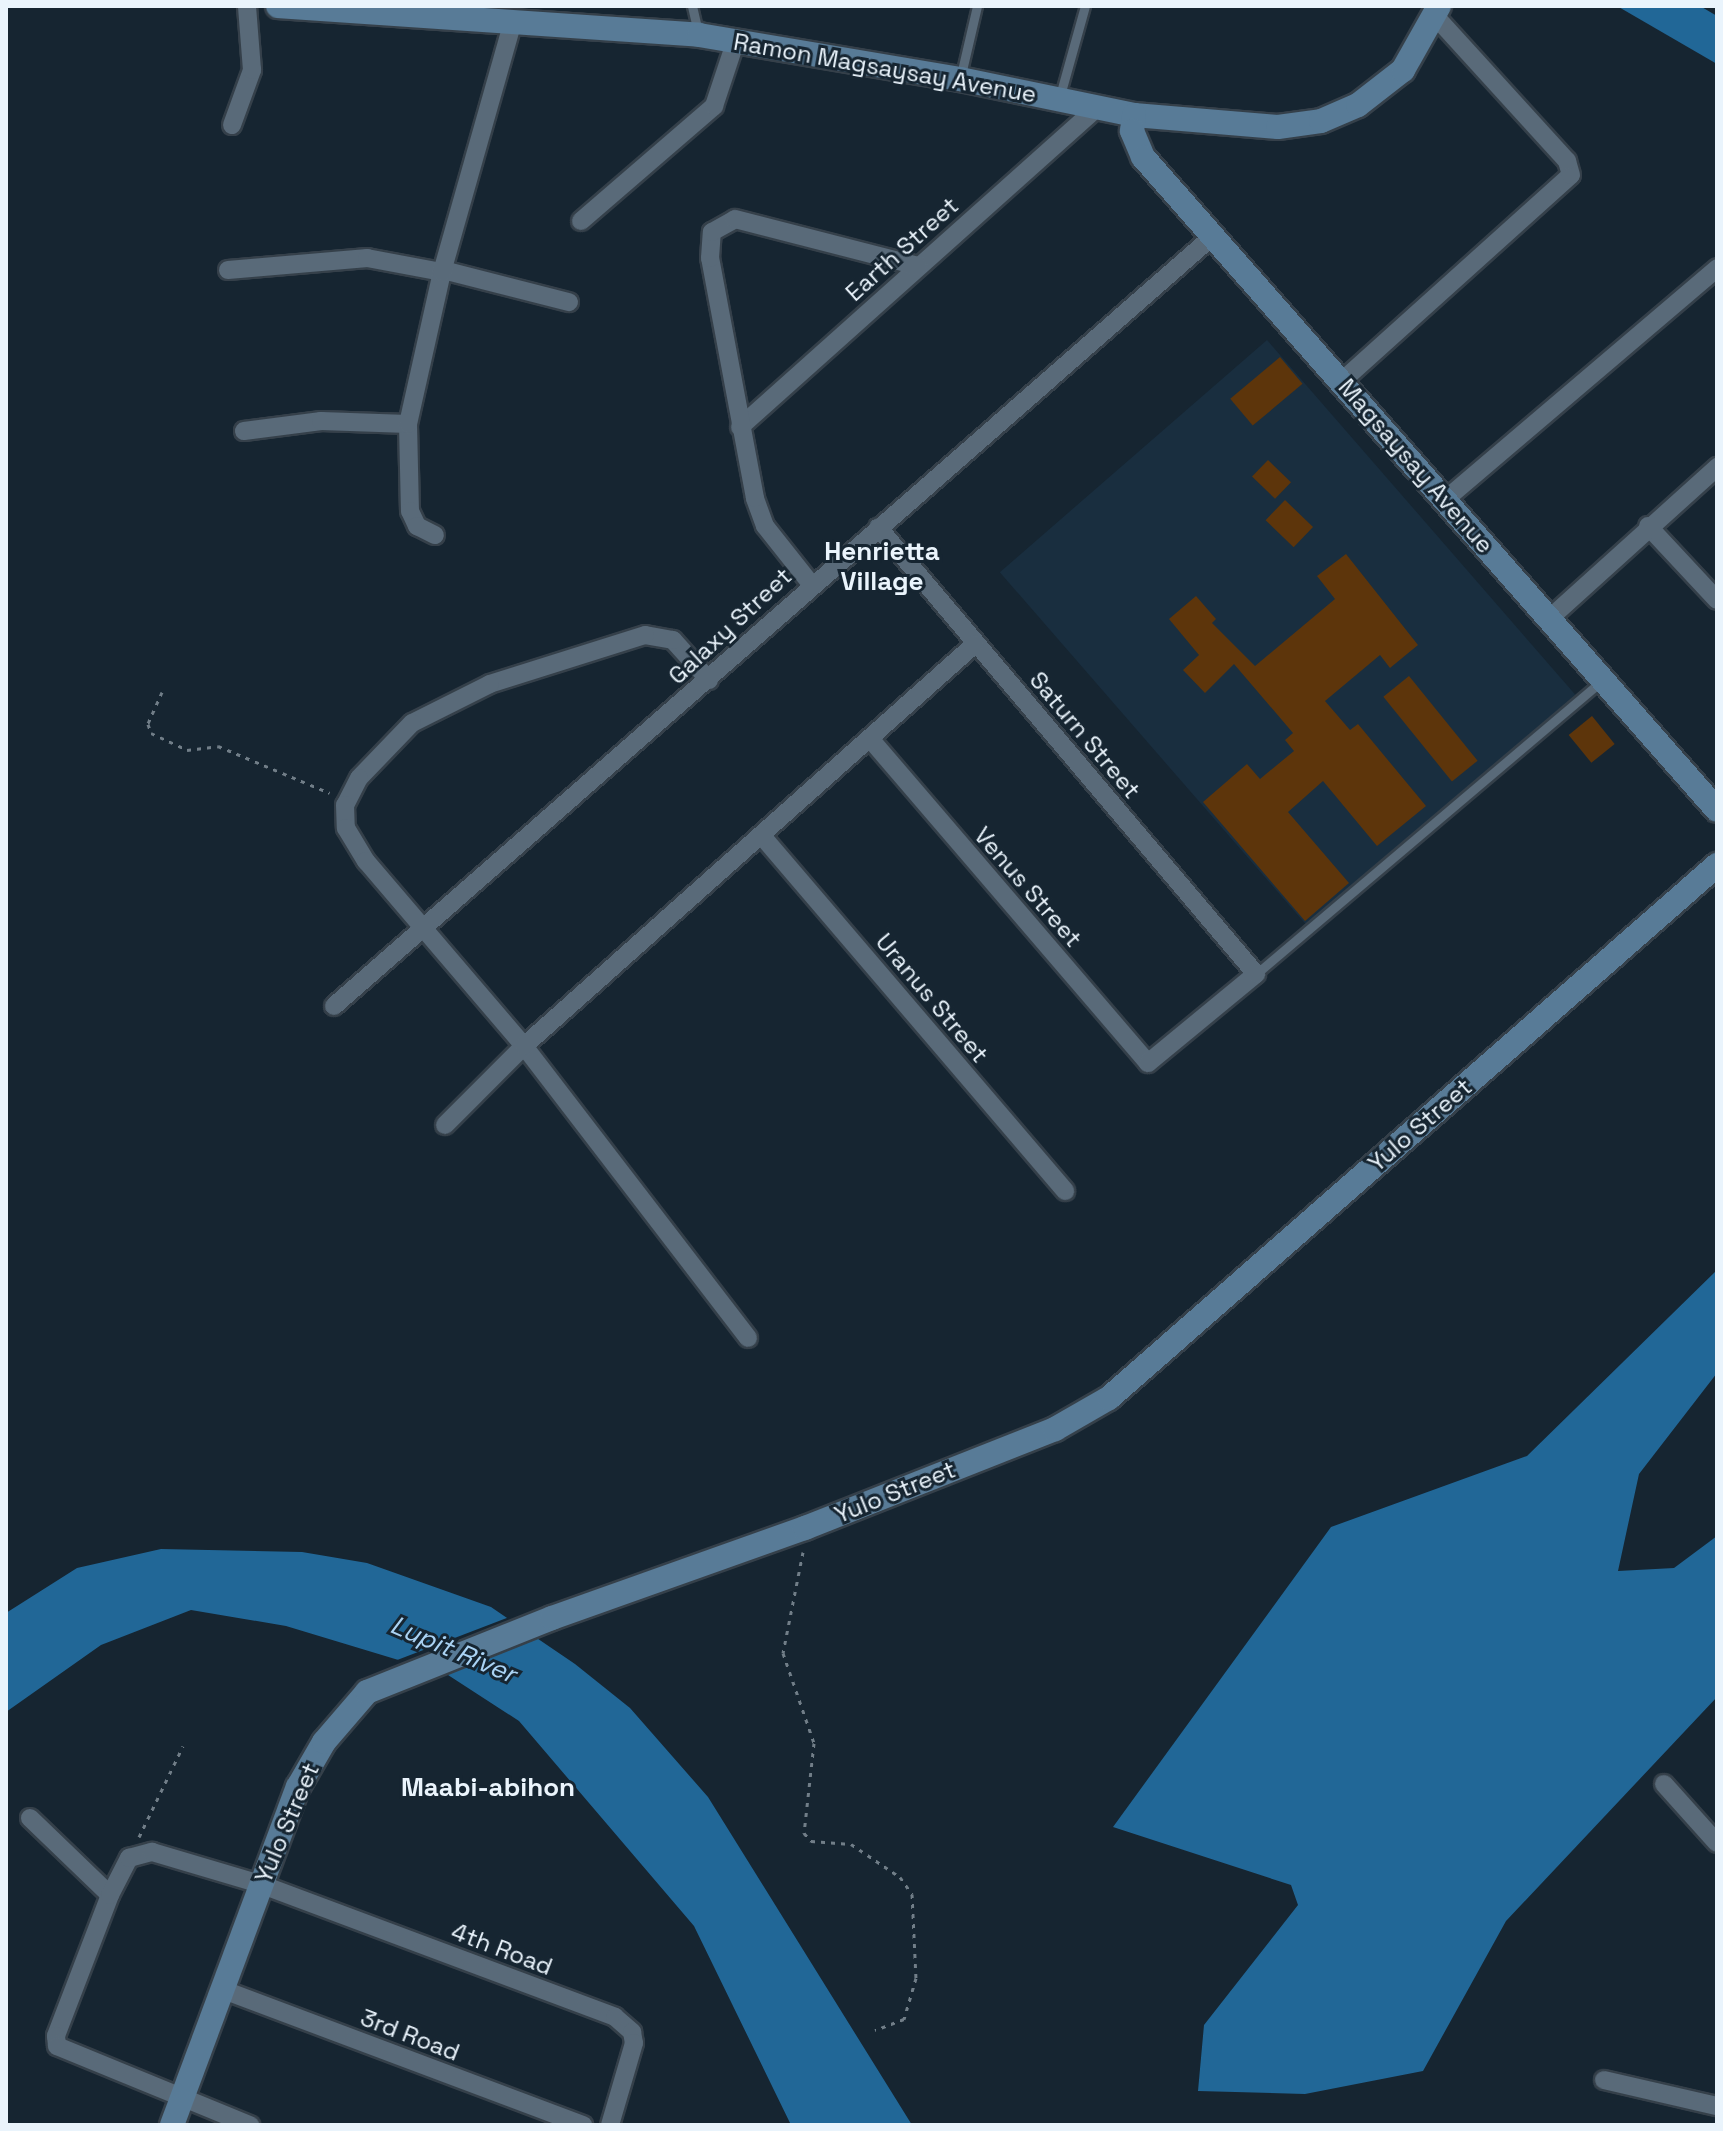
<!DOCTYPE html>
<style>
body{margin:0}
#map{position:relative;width:1723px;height:2131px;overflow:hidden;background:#162531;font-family:"Space Grotesk",sans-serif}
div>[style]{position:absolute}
.built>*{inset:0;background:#192e3f;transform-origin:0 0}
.water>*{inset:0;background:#216797}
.pier>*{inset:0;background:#162531}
.building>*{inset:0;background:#5d350b;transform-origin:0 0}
.path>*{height:3px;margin-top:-1.5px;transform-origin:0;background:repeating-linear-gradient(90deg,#717e88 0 4px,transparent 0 10px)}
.roads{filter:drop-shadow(2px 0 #35404a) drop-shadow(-2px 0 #35404a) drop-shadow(0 2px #35404a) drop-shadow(0 -2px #35404a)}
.lane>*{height:9px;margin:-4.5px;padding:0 4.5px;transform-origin:4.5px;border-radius:4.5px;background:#596a79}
.street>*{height:18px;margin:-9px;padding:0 9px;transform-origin:9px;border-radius:9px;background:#596a79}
.secondary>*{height:24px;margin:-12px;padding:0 12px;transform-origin:12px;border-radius:12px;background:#587b97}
span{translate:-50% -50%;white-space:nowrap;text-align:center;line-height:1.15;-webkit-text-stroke:6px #162531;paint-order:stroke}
.street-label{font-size:24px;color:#eaf4fc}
.neighbourhood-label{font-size:26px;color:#eaf4fc;font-weight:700}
.water-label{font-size:26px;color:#aad3f4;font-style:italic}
.frame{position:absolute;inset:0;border:8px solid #eaf4fc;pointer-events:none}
</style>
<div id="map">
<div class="built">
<i style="left:1267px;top:340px;width:470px;height:354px;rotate:49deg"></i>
</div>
<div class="water">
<i style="clip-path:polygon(1617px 6px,1700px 6px,1717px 16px,1717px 64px)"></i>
<i style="clip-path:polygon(1717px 1270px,1717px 1373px,1639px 1474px,1618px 1571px,1674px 1568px,1717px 1536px,1717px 1697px,1506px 1921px,1423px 2071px,1305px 2094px,1198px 2091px,1204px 2025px,1298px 1905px,1291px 1885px,1113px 1827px,1331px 1527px,1527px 1456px)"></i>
<i style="clip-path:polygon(161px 1549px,302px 1552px,367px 1563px,491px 1607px,575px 1664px,630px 1708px,708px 1797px,912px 2125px,791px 2125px,694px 1926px,519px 1721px,448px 1675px,286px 1626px,191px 1610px,101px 1645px,6px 1712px,6px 1613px,77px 1568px)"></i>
</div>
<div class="pier">
<i style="clip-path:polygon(512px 1616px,539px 1634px,436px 1675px,392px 1662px)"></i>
</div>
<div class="building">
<i style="left:1280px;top:357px;width:35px;height:65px;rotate:50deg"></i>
<i style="left:1268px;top:460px;width:32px;height:23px;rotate:44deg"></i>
<i style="left:1285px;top:500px;width:39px;height:28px;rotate:44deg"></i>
<i style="clip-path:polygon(1346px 554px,1418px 645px,1390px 668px,1380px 655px,1325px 701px,1350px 730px,1358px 724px,1426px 806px,1377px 846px,1323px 781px,1288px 812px,1349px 883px,1305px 921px,1203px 802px,1247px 764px,1260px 779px,1294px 751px,1285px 740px,1293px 733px,1234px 664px,1205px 693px,1183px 670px,1199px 655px,1169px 619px,1196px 596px,1216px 619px,1212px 623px,1255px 666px,1335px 599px,1317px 576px)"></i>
<i style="left:1409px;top:676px;width:109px;height:33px;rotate:51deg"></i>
<i style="left:1592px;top:716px;width:36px;height:30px;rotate:51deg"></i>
</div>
<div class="path">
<i style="left:162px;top:692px;width:35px;rotate:114deg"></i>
<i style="left:148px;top:724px;width:9px;rotate:72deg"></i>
<i style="left:151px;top:733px;width:40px;rotate:25deg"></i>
<i style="left:187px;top:750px;width:31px;rotate:-7deg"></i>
<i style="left:218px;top:746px;width:121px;rotate:22.8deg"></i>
<i style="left:803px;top:1552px;width:103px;rotate:101.2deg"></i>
<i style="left:783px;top:1653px;width:95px;rotate:71deg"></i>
<i style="left:814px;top:1743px;width:91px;rotate:96.3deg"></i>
<i style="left:804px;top:1833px;width:11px;rotate:49deg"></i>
<i style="left:811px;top:1841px;width:40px;rotate:4.3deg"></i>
<i style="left:851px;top:1844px;width:59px;rotate:34deg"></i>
<i style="left:900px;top:1877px;width:21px;rotate:55deg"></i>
<i style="left:912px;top:1894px;width:84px;rotate:87.3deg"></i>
<i style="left:916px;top:1978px;width:43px;rotate:106.3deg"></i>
<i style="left:904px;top:2019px;width:31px;rotate:159deg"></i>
<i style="left:139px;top:1837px;width:101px;rotate:-64.2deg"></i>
</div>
<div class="roads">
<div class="lane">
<i style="left:692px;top:6px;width:27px;rotate:77deg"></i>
<i style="left:960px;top:79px;width:75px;rotate:-76.9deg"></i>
<i style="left:1059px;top:99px;width:97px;rotate:-74.4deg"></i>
<i style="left:1256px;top:974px;width:453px;rotate:-40.3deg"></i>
</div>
<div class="street">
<i style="left:232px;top:125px;width:59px;rotate:-70deg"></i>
<i style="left:252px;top:70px;width:64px;rotate:-94.5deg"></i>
<i style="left:581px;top:221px;width:176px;rotate:-40.8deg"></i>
<i style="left:714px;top:106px;width:70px;rotate:-71.6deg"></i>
<i style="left:228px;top:270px;width:140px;rotate:-4.9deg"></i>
<i style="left:367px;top:258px;width:76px;rotate:10.6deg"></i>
<i style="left:443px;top:270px;width:130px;rotate:14.3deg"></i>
<i style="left:1341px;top:382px;width:309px;rotate:-42deg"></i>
<i style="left:1571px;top:175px;width:15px;rotate:-106deg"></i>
<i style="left:1567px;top:161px;width:196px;rotate:-132.3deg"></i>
<i style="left:408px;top:424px;width:87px;rotate:88.7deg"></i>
<i style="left:410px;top:511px;width:17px;rotate:65deg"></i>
<i style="left:417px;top:526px;width:20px;rotate:27deg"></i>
<i style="left:740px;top:427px;width:477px;rotate:-41.8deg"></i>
<i style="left:244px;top:431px;width:78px;rotate:-7.4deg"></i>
<i style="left:321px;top:421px;width:87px;rotate:2deg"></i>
<i style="left:408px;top:424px;width:156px;rotate:-77.4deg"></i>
<i style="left:442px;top:272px;width:258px;rotate:-74.2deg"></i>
<i style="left:1446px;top:499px;width:356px;rotate:-40.4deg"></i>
<i style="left:1648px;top:526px;width:101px;rotate:47deg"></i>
<i style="left:811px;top:584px;width:74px;rotate:-128.4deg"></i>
<i style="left:765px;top:526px;width:30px;rotate:-110deg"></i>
<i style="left:755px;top:498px;width:244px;rotate:-100.6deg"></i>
<i style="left:710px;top:258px;width:26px;rotate:-86deg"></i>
<i style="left:712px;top:232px;width:26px;rotate:-29deg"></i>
<i style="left:735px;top:219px;width:189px;rotate:14.4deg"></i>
<i style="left:1549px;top:619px;width:227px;rotate:-42.1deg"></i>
<i style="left:709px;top:680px;width:54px;rotate:-132deg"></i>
<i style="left:673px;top:640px;width:28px;rotate:-170deg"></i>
<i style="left:645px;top:635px;width:163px;rotate:162.5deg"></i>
<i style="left:490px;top:684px;width:87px;rotate:153.4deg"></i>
<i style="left:412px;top:723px;width:76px;rotate:133.9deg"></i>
<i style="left:359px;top:778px;width:30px;rotate:117deg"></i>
<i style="left:345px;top:805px;width:23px;rotate:88deg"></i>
<i style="left:346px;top:828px;width:39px;rotate:59deg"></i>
<i style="left:366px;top:861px;width:243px;rotate:49.5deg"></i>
<i style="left:524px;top:1046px;width:368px;rotate:52.5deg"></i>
<i style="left:872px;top:741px;width:424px;rotate:49.4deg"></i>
<i style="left:1148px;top:1063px;width:140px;rotate:-39.5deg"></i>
<i style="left:1256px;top:974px;width:585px;rotate:-130.22deg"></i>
<i style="left:762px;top:836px;width:467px;rotate:49.5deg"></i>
<i style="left:334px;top:1006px;width:1170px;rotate:-41.22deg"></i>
<i style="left:445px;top:1125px;width:112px;rotate:-45deg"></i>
<i style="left:524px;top:1046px;width:604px;rotate:-41.71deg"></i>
<i style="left:1664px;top:1784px;width:79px;rotate:48.1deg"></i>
<i style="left:30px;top:1818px;width:111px;rotate:43.9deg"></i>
<i style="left:110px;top:1895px;width:151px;rotate:111deg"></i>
<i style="left:56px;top:2036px;width:10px;rotate:84deg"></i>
<i style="left:57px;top:2046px;width:209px;rotate:22.3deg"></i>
<i style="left:110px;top:1895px;width:42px;rotate:-62.8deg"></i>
<i style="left:129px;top:1858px;width:24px;rotate:-15deg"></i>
<i style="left:152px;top:1852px;width:113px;rotate:16.5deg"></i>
<i style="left:260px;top:1884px;width:379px;rotate:20.5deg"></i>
<i style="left:615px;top:2017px;width:23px;rotate:41deg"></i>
<i style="left:632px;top:2032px;width:11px;rotate:80deg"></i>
<i style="left:634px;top:2043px;width:85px;rotate:106.3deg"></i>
<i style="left:221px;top:1989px;width:387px;rotate:20.6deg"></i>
<i style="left:1604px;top:2080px;width:116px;rotate:13deg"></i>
</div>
<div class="secondary">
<i style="left:278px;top:6px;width:422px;rotate:3.9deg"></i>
<i style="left:699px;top:35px;width:265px;rotate:9.6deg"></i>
<i style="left:960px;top:79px;width:178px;rotate:11.7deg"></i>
<i style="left:1134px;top:115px;width:144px;rotate:4.8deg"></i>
<i style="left:1278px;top:127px;width:43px;rotate:-7.9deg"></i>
<i style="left:1321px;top:121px;width:40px;rotate:-23.4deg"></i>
<i style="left:1358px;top:105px;width:57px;rotate:-37.9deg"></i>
<i style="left:1403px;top:70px;width:73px;rotate:-60.6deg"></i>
<i style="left:1134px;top:115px;width:16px;rotate:97deg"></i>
<i style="left:1132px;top:131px;width:28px;rotate:67deg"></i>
<i style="left:1143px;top:157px;width:869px;rotate:48.68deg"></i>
<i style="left:172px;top:2125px;width:361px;rotate:-69.6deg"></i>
<i style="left:298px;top:1787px;width:52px;rotate:-60deg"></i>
<i style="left:324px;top:1742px;width:66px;rotate:-49.3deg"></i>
<i style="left:367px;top:1692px;width:199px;rotate:-21.8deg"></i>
<i style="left:552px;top:1618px;width:269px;rotate:-19.6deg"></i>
<i style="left:805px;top:1528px;width:269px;rotate:-21.6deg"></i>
<i style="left:1055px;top:1429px;width:62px;rotate:-29.9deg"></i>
<i style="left:1109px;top:1398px;width:809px;rotate:-41.24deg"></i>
</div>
</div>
<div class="street-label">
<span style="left:885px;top:68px;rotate:10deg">Ramon Magsaysay Avenue</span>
<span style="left:902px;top:249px;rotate:-42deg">Earth Street</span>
<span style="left:1416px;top:466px;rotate:49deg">Magsaysay Avenue</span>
<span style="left:730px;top:626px;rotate:-43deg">Galaxy Street</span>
<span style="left:1085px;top:735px;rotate:50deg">Saturn Street</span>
<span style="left:1028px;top:887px;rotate:49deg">Venus Street</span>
<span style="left:932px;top:998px;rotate:50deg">Uranus Street</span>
<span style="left:1420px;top:1125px;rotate:-41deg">Yulo Street</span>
<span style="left:895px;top:1492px;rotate:-22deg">Yulo Street</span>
<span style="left:287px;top:1823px;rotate:-67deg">Yulo Street</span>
<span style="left:502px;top:1949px;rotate:21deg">4th Road</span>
<span style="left:410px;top:2035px;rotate:21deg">3rd Road</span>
</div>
<div class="neighbourhood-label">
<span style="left:882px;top:567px">Henrietta<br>Village</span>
<span style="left:488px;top:1788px">Maabi-abihon</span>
</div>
<div class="water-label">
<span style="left:453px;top:1650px;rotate:23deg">Lupit River</span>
</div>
<div class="frame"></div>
</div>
